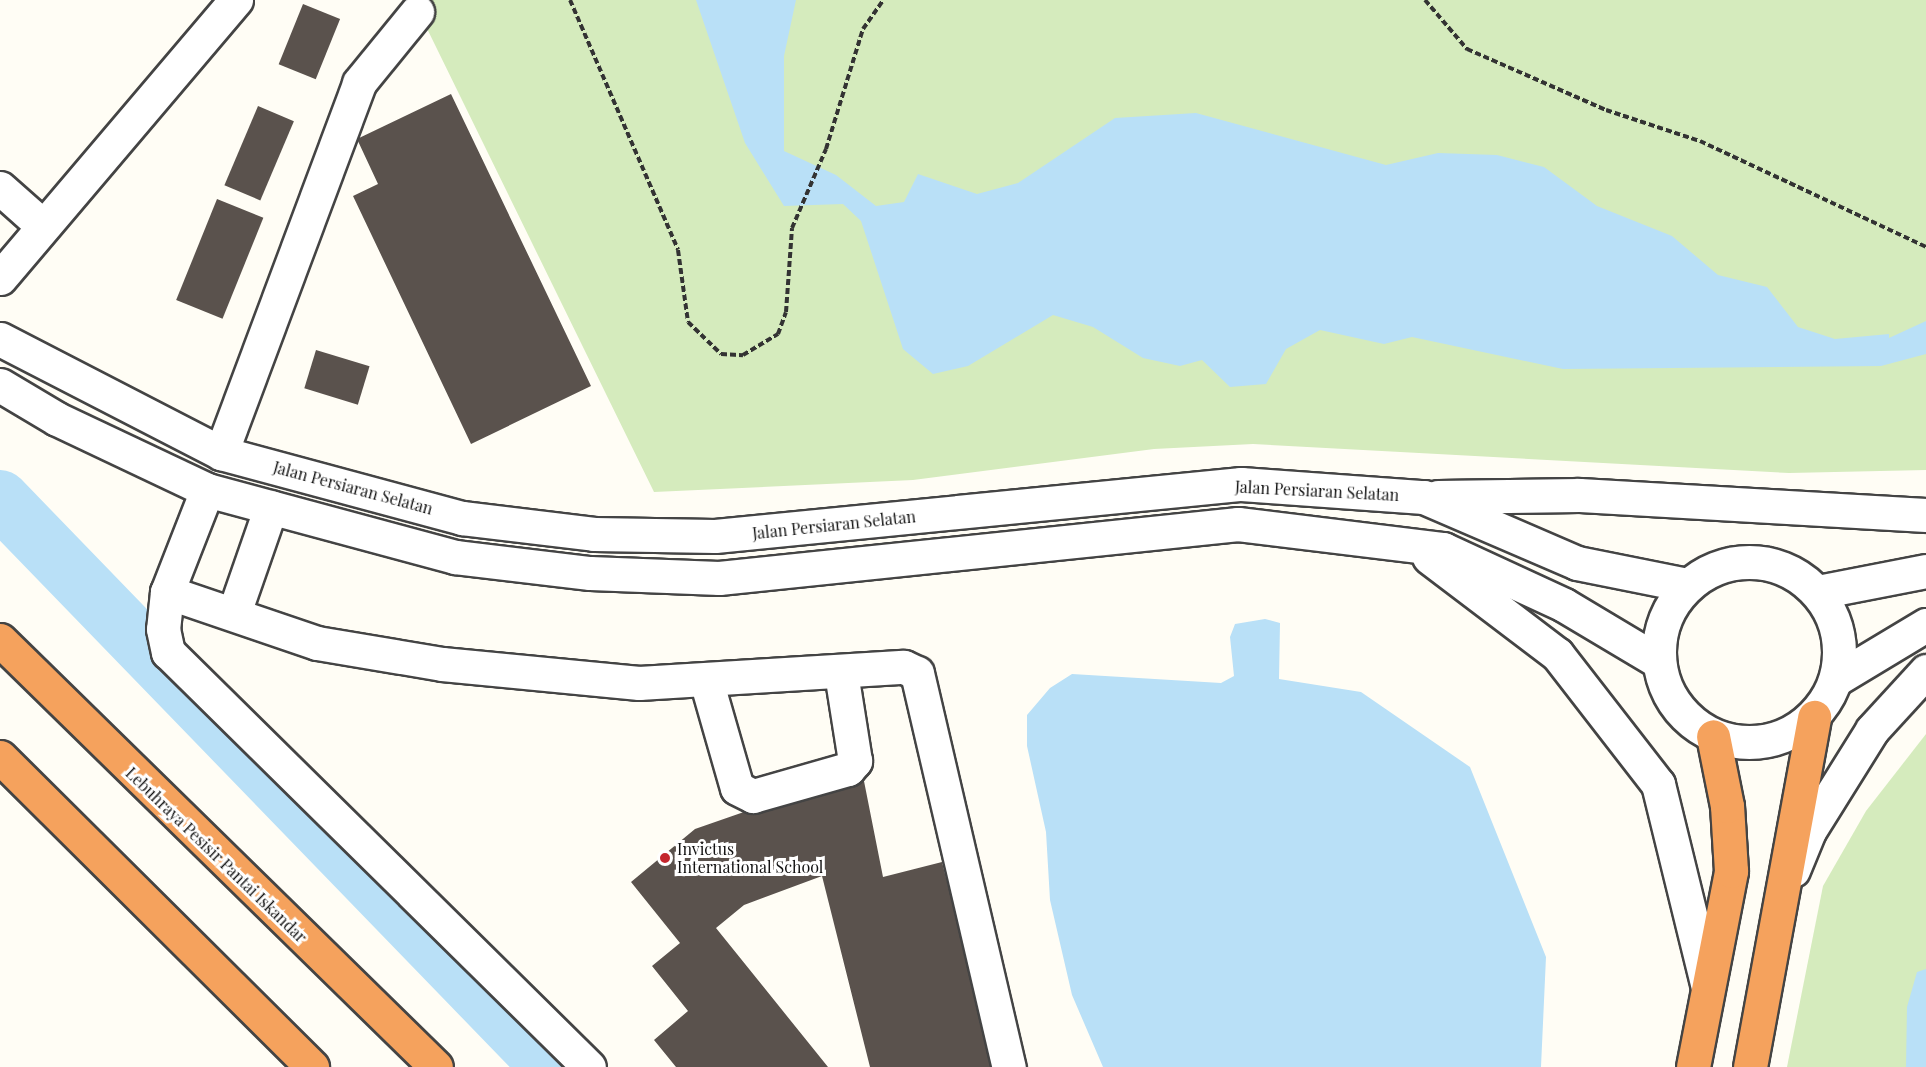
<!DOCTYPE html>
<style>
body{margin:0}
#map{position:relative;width:1926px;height:1067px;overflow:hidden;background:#fffdf5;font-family:"Playfair Display",serif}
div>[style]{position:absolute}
.green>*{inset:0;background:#d5ebbd}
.water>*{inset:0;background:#b9e0f7}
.river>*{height:58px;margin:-29px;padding:0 29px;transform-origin:29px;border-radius:29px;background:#b9e0f7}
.building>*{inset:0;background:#5a524d;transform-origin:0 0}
.path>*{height:4px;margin-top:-2px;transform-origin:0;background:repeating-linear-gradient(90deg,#333 0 6px,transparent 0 9px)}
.roads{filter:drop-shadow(2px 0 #444) drop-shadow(-2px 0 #444) drop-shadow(0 2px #444) drop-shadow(0 -2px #444)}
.minor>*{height:33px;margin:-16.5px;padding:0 16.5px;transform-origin:16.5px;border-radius:16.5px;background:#fff}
.minor>.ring{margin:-16.5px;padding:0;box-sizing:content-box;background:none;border:33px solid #fff;border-radius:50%}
.highway>*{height:33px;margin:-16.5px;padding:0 16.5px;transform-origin:16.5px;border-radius:16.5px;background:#f5a25d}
.dots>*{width:16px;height:16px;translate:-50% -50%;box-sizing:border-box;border:3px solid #fff;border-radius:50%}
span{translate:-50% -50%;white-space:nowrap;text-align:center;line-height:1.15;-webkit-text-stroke:6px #fff;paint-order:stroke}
.street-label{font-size:16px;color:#111}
.poi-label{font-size:16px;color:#111}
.left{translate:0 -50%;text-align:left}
</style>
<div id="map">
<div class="green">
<i style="clip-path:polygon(413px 0,1926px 0,1926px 470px,1789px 473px,1253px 444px,1154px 449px,913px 480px,654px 492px)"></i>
<i style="clip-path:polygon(1926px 734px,1926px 1067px,1787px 1067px,1823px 886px,1866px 811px)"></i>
</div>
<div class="water">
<i style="clip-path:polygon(696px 0,796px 0,784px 56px,784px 151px,836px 175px,876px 206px,904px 202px,918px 174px,977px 194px,1018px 183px,1115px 118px,1196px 113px,1386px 165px,1438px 153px,1497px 155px,1544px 167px,1597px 206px,1672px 236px,1718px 275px,1767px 287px,1798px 327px,1835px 339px,1889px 334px,1889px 338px,1926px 321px,1926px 354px,1881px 366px,1563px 369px,1412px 337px,1384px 344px,1320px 330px,1286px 349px,1266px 384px,1230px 387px,1202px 360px,1180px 366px,1143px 358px,1093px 327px,1053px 315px,968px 366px,933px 374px,903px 349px,861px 221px,843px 204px,784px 206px,745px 143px)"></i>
<i style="clip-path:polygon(1265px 619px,1280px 623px,1279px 679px,1361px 692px,1470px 767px,1546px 957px,1541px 1067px,1103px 1067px,1072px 995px,1050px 900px,1046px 832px,1027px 746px,1027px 715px,1050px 688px,1072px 674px,1221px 683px,1234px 676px,1230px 637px,1235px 624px)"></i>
<i style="clip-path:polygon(1926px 969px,1926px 1067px,1906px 1067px,1907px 1007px,1917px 972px)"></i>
</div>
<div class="river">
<i style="left:0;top:499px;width:791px;rotate:45.92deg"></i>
</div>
<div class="building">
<i style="left:303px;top:4px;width:40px;height:65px;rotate:22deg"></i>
<i style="clip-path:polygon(451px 94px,591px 386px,471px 444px,353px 196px,378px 184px,357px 139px)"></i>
<i style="left:258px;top:106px;width:39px;height:86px;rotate:23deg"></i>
<i style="left:217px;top:199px;width:50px;height:109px;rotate:22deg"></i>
<i style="left:316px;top:350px;width:56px;height:40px;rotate:17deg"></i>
<i style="clip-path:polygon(862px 771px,883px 877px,942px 862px,994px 1067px,870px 1067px,822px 876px,744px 905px,716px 928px,828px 1067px,676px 1067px,654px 1040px,688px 1011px,652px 966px,680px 943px,631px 882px,695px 829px)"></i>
</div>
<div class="path">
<i style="left:570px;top:0;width:272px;rotate:66.6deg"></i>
<i style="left:678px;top:250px;width:73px;rotate:82.1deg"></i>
<i style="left:688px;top:322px;width:46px;rotate:44.1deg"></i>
<i style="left:721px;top:354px;width:22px;rotate:3deg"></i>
<i style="left:743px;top:355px;width:41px;rotate:-31deg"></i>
<i style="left:778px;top:334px;width:23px;rotate:-70deg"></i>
<i style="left:786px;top:312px;width:84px;rotate:-85.9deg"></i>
<i style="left:792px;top:228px;width:86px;rotate:-66.7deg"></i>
<i style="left:826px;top:149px;width:126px;rotate:-72.9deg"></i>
<i style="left:863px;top:29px;width:35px;rotate:-55deg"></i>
<i style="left:1425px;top:0;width:65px;rotate:49.4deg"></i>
<i style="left:1467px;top:49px;width:152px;rotate:23.7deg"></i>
<i style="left:1606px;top:110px;width:99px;rotate:18.3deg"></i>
<i style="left:1700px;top:141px;width:250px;rotate:25.1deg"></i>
</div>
<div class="roads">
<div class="minor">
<i style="left:0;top:188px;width:57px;rotate:41.5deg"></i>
<i style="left:0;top:278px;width:365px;rotate:-49.7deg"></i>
<i style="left:0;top:339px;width:249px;rotate:27.3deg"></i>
<i style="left:221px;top:453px;width:250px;rotate:15.1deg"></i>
<i style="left:462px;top:518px;width:133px;rotate:6.9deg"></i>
<i style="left:594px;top:534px;width:121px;rotate:0.9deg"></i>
<i style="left:715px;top:536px;width:529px;rotate:-5.65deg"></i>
<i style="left:1241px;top:484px;width:183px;rotate:4.1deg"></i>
<i style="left:1424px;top:497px;width:167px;rotate:23.3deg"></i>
<i style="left:1577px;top:563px;width:112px;rotate:11.3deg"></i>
<i style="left:0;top:385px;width:66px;rotate:30.8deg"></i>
<i style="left:57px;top:419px;width:166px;rotate:25.3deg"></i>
<i style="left:207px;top:490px;width:257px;rotate:15.1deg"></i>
<i style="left:455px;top:557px;width:136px;rotate:6.8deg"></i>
<i style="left:590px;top:573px;width:129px;rotate:2.2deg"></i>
<i style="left:719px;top:578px;width:522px;rotate:-5.94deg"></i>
<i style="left:1238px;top:524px;width:207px;rotate:7deg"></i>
<i style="left:1443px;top:549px;width:133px;rotate:24.8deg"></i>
<i style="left:1564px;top:605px;width:109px;rotate:30.8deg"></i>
<i style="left:221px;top:453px;width:395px;rotate:-69.5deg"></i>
<i style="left:359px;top:83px;width:92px;rotate:-50.8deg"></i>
<i style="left:207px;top:490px;width:110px;rotate:111.4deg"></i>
<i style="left:167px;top:592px;width:37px;rotate:96deg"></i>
<i style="left:163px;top:629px;width:24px;rotate:78deg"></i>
<i style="left:168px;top:652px;width:591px;rotate:44.59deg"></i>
<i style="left:1438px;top:497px;width:141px;rotate:-0.8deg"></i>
<i style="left:1579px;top:495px;width:348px;rotate:3.3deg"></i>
<i style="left:1429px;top:557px;width:161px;rotate:37.2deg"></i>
<i style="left:1557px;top:654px;width:165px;rotate:52.2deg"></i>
<i style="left:1658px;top:784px;width:209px;rotate:76.2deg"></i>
<i class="ring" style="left:1659px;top:562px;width:147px;height:147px"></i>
<i style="left:167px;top:592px;width:158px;rotate:18.8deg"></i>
<i style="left:317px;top:643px;width:127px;rotate:9.5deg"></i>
<i style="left:442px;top:664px;width:198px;rotate:5.5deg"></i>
<i style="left:639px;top:683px;width:265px;rotate:-3.5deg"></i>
<i style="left:904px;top:667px;width:14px;rotate:25deg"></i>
<i style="left:917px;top:673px;width:405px;rotate:76.9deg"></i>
<i style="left:1818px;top:592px;width:110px;rotate:-11deg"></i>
<i style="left:234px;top:613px;width:112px;rotate:-70.8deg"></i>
<i style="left:1836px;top:679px;width:105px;rotate:-31deg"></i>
<i style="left:706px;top:680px;width:112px;rotate:74deg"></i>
<i style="left:737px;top:788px;width:18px;rotate:27deg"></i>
<i style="left:753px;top:796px;width:99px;rotate:-15.9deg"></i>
<i style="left:848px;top:769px;width:11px;rotate:-49deg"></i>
<i style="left:855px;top:761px;width:89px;rotate:-99deg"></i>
<i style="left:1793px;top:870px;width:42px;rotate:-67.7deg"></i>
<i style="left:1809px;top:831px;width:119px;rotate:-58deg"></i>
<i style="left:1872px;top:730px;width:80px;rotate:-47.5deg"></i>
</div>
<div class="highway">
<i style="left:0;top:640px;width:610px;rotate:44.4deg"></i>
<i style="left:0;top:757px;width:440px;rotate:44.8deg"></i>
<i style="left:1693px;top:1067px;width:200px;rotate:-79deg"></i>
<i style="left:1731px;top:871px;width:65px;rotate:-93.5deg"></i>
<i style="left:1727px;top:806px;width:71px;rotate:-101.3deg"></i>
<i style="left:1750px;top:1067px;width:356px;rotate:-79.6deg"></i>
</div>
</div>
<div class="dots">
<i style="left:665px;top:858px;background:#c4262e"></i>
</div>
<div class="street-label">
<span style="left:353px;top:488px;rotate:15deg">Jalan Persiaran Selatan</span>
<span style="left:1317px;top:491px;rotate:3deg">Jalan Persiaran Selatan</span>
<span style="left:834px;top:525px;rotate:-6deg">Jalan Persiaran Selatan</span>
<span style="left:216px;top:855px;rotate:44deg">Lebuhraya Pesisir Pantai Iskandar</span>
</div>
<div class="poi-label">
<span class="left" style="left:677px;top:858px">Invictus<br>International School</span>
</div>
</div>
